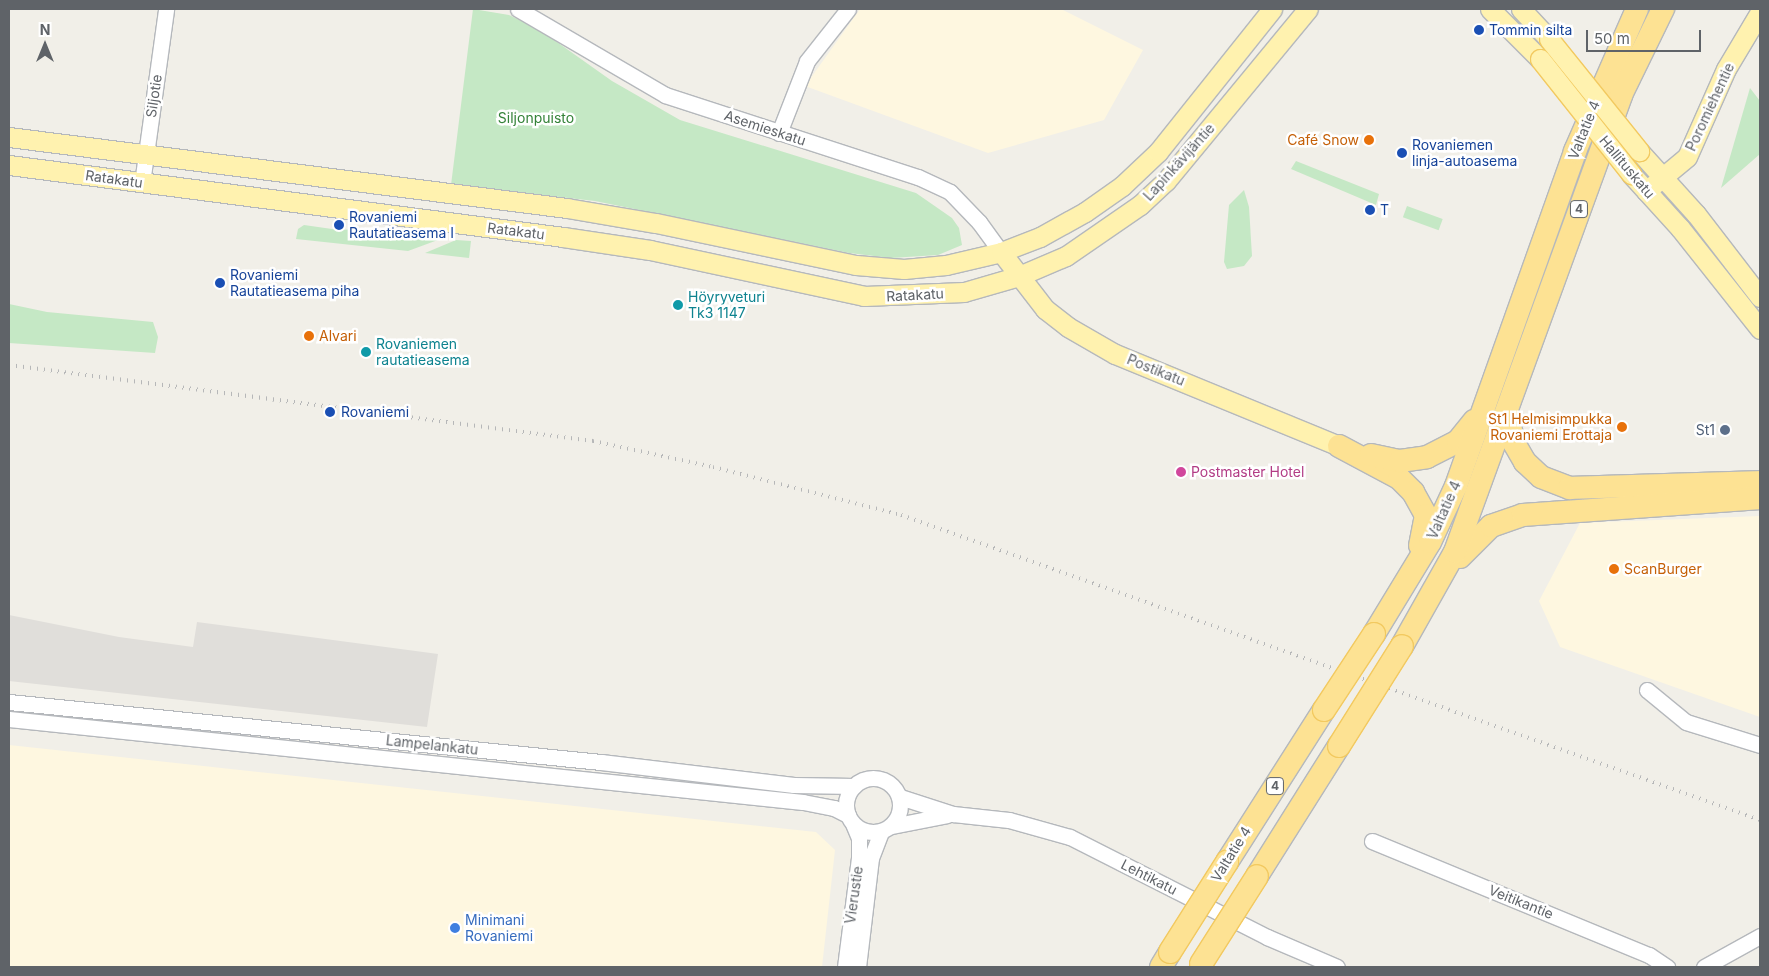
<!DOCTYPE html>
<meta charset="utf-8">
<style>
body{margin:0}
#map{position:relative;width:1769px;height:976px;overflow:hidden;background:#f1efe8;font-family:Inter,sans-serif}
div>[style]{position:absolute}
.commercial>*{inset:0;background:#fef7e0}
.industrial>*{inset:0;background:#e0deda}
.green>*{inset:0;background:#c5e8c5;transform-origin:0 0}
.roads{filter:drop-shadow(1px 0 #b5b8bc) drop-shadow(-1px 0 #b5b8bc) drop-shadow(0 1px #b5b8bc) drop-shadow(0 -1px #b5b8bc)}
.minor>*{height:15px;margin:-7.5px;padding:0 7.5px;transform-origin:7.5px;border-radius:7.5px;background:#fff}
.minor>.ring{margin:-7.5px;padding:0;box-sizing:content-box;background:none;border:15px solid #fff;border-radius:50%}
.major>*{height:19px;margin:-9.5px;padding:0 9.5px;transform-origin:9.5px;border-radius:9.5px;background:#fff2af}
.highway>*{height:22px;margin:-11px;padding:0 11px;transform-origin:11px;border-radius:11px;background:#fde293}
.rail>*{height:4px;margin-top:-2px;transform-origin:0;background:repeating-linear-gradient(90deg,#b6b7b8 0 1px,transparent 0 7px)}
.bridges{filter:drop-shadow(1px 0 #f2c960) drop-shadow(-1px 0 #f2c960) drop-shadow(0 1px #f2c960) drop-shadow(0 -1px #f2c960)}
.major-bridge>*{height:19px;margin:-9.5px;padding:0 9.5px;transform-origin:9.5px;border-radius:9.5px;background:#fff2af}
.highway-bridge>*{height:22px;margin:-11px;padding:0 11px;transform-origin:11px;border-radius:11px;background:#fde293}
.dots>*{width:14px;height:14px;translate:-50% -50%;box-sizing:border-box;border:2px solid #fff;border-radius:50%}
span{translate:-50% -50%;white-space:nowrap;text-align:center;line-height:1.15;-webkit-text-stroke:5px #fff;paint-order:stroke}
.shield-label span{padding:1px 4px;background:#fff;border:1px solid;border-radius:4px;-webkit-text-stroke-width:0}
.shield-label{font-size:12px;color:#5f6368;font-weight:700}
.transit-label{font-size:14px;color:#164399}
.left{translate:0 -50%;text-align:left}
.street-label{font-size:14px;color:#5f6368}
.park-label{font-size:14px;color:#348238}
.food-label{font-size:14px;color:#c56008}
.right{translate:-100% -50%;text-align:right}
.culture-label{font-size:14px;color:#0d838f}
.service-label{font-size:14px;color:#4e5e75}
.hotel-label{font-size:14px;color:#b23c85}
.shop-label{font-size:14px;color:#366cbe}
.frame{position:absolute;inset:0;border:10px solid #5f6368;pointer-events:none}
.north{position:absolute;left:20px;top:20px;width:50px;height:50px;-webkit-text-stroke:4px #fff;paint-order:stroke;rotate:0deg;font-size:14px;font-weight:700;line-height:20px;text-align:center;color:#5f6368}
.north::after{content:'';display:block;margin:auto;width:18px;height:22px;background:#5f6368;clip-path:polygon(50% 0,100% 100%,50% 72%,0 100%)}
.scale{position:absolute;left:1586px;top:30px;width:115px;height:22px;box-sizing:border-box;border:2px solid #5f6368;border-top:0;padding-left:6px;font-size:15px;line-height:18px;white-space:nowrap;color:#5f6368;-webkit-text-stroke:4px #fff;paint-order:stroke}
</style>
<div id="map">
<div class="commercial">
<i style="clip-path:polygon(860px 9px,1061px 9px,1143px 50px,1104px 120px,988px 153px,805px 86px)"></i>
<i style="clip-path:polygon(1760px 516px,1760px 717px,1560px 647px,1539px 601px,1580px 523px)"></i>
<i style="clip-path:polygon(9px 745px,816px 832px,835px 850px,822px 967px,9px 967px)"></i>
</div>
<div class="industrial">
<i style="clip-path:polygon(9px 615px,119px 637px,193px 647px,197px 622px,438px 654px,427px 727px,9px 681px)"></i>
</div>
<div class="green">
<i style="clip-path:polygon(473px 9px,509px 15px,540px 30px,612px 81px,680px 120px,916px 193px,952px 218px,959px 228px,962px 245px,938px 255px,891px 258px,849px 253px,595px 201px,451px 185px)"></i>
<i style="clip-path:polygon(1750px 88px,1760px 101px,1760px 154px,1721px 188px)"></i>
<i style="clip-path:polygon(1296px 161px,1379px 194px,1376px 205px,1291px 169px)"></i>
<i style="clip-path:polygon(1244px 190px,1249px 207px,1252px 256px,1244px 266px,1227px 269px,1224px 262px,1229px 205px)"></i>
<i style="left:1407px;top:206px;width:38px;height:12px;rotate:20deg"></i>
<i style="clip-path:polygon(304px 225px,339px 230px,377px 228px,446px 237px,408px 251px,296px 239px,298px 229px)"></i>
<i style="clip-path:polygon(456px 240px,471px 241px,469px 258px,425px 253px)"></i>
<i style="clip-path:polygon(9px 304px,47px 312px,153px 322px,158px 337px,155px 353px,9px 343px)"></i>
</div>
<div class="roads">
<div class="minor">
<i style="left:518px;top:9px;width:170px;rotate:30.3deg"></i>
<i style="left:665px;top:95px;width:266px;rotate:18deg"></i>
<i style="left:918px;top:177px;width:35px;rotate:25deg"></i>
<i style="left:950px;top:192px;width:42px;rotate:46deg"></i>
<i style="left:979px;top:222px;width:37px;rotate:54deg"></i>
<i style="left:779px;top:133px;width:77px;rotate:-68.7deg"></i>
<i style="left:807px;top:61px;width:66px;rotate:-51.7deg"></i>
<i style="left:142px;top:183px;width:176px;rotate:-82.1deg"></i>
<i style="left:1647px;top:690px;width:50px;rotate:39.4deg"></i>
<i style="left:1686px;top:722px;width:77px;rotate:17.3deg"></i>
<i style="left:9px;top:702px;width:595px;rotate:5.79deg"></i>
<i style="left:601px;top:762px;width:194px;rotate:6.8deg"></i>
<i style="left:794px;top:785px;width:60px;rotate:1deg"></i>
<i style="left:9px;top:719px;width:798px;rotate:5.97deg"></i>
<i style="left:803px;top:802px;width:32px;rotate:11deg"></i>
<i style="left:834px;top:808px;width:16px;rotate:27deg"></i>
<i class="ring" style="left:846px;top:778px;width:39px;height:39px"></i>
<i style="left:900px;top:797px;width:56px;rotate:17.8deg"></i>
<i style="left:953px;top:814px;width:56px;rotate:6.1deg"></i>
<i style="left:1009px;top:820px;width:63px;rotate:15.6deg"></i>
<i style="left:1070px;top:837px;width:221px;rotate:26.9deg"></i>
<i style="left:1267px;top:937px;width:76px;rotate:23.2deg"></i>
<i style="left:892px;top:826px;width:56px;rotate:-11.3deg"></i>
<i style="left:1372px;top:841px;width:300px;rotate:22.4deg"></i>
<i style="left:1649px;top:955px;width:22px;rotate:34deg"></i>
<i style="left:845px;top:967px;width:111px;rotate:-82.7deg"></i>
<i style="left:859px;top:857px;width:19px;rotate:-90deg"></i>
<i style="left:859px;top:838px;width:15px;rotate:-113deg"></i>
<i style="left:858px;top:967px;width:110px;rotate:-83.2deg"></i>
<i style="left:871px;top:858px;width:28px;rotate:-69deg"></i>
<i style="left:1704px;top:967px;width:64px;rotate:-29deg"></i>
</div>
<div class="major">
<i style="left:1490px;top:9px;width:71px;rotate:45deg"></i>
<i style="left:1521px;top:9px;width:41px;rotate:47deg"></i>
<i style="left:9px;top:137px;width:562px;rotate:7.25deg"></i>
<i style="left:567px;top:208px;width:90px;rotate:9.6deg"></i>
<i style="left:656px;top:223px;width:204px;rotate:11.9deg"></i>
<i style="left:856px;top:265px;width:48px;rotate:4.8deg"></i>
<i style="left:904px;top:269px;width:42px;rotate:-5.4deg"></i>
<i style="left:946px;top:265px;width:57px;rotate:-13.3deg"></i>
<i style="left:1001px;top:252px;width:42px;rotate:-21deg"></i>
<i style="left:1040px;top:237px;width:51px;rotate:-29.1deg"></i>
<i style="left:1085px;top:212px;width:45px;rotate:-35.1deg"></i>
<i style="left:1122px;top:186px;width:50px;rotate:-43.4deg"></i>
<i style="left:1158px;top:152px;width:183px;rotate:-51.4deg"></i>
<i style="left:1639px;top:151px;width:85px;rotate:47.9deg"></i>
<i style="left:1696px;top:214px;width:105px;rotate:52.4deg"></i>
<i style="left:9px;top:165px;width:559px;rotate:7.4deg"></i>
<i style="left:563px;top:237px;width:88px;rotate:8.5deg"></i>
<i style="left:650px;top:250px;width:219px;rotate:12.1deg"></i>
<i style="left:864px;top:296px;width:100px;rotate:-2.3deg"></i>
<i style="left:964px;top:292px;width:57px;rotate:-16.2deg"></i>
<i style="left:1019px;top:276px;width:51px;rotate:-23.1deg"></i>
<i style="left:1066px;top:256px;width:90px;rotate:-34.6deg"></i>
<i style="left:1140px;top:205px;width:35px;rotate:-43deg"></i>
<i style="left:1166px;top:181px;width:223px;rotate:-50.5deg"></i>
<i style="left:1631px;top:174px;width:73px;rotate:47.8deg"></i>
<i style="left:1680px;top:228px;width:129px;rotate:51.6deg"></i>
<i style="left:1646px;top:191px;width:53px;rotate:-39.7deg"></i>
<i style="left:1687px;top:157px;width:96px;rotate:-66.1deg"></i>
<i style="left:1726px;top:69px;width:66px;rotate:-59.2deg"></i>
<i style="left:1001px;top:252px;width:72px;rotate:52.3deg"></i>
<i style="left:1045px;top:309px;width:29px;rotate:38deg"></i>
<i style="left:1068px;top:327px;width:54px;rotate:29.9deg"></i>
<i style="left:1115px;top:354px;width:242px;rotate:22.3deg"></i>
</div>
<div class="highway">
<i style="left:1507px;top:414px;width:30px;rotate:76deg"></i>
<i style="left:1514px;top:443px;width:22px;rotate:60deg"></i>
<i style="left:1525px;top:462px;width:22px;rotate:43deg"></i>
<i style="left:1541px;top:477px;width:31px;rotate:21deg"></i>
<i style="left:1570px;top:488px;width:190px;rotate:-1.8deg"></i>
<i style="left:1339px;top:446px;width:68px;rotate:28.1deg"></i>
<i style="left:1399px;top:478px;width:20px;rotate:45deg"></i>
<i style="left:1413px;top:492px;width:26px;rotate:61deg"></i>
<i style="left:1426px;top:515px;width:31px;rotate:101deg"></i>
<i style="left:1371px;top:455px;width:30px;rotate:12deg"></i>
<i style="left:1400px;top:461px;width:27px;rotate:-8deg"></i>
<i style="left:1427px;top:457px;width:35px;rotate:-27deg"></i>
<i style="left:1458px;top:441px;width:26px;rotate:-51deg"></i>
<i style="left:1460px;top:557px;width:44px;rotate:-45deg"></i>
<i style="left:1491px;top:526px;width:34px;rotate:-19deg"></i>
<i style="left:1523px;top:515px;width:238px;rotate:-4.1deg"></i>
<i style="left:1374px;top:634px;width:108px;rotate:-58.7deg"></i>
<i style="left:1430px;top:542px;width:62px;rotate:-65.1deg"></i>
<i style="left:1456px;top:486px;width:356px;rotate:-70.4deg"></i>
<i style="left:1575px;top:151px;width:155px;rotate:-66.4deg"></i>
<i style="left:1402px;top:646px;width:108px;rotate:-60.6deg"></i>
<i style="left:1455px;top:552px;width:486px;rotate:-70deg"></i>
<i style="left:1621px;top:95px;width:96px;rotate:-64deg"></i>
<i style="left:1227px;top:862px;width:180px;rotate:-57.5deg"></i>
<i style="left:1257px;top:876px;width:154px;rotate:-57.8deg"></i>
<i style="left:1161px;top:967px;width:17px;rotate:-59deg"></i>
</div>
</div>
<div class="rail">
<i style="left:9px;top:365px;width:589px;rotate:7.41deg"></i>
<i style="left:593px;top:441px;width:123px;rotate:12.2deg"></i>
<i style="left:713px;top:467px;width:194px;rotate:14.3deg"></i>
<i style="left:901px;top:515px;width:912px;rotate:19.55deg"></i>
</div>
<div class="bridges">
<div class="major-bridge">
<i style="left:1549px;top:39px;width:144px;rotate:51.2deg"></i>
<i style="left:1540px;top:59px;width:147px;rotate:51.6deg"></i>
</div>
<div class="highway-bridge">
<i style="left:1324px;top:710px;width:91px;rotate:-56.7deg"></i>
<i style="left:1339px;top:746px;width:118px;rotate:-57.8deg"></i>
<i style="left:1170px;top:952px;width:107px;rotate:-57.7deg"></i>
<i style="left:1201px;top:964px;width:104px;rotate:-57.5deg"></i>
</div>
</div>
<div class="dots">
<i style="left:1479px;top:30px;background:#1a4fb4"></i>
<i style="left:1369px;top:140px;background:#e8710a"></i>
<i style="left:1402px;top:153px;background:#1a4fb4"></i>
<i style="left:1370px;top:210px;background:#1a4fb4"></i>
<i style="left:339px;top:225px;background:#1a4fb4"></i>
<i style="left:220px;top:283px;background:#1a4fb4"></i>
<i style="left:678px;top:305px;background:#0f9aa8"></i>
<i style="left:309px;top:336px;background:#e8710a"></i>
<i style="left:366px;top:352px;background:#0f9aa8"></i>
<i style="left:330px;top:412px;background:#1a4fb4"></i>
<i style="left:1622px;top:427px;background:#e8710a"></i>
<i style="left:1725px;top:430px;background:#5c6f8a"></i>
<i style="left:1181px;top:472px;background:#d1479c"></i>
<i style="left:1614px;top:569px;background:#e8710a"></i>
<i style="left:455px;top:928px;background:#3f7fe0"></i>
</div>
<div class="shield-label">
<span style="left:1579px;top:209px">4</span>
<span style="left:1275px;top:786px">4</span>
</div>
<div class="transit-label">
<span class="left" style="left:1489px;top:30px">Tommin silta</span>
<span class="left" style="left:1412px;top:153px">Rovaniemen<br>linja-autoasema</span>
<span class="left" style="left:1380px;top:210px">T</span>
<span class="left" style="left:349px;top:225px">Rovaniemi<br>Rautatieasema I</span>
<span class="left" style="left:230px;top:283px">Rovaniemi<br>Rautatieasema piha</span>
<span class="left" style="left:341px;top:412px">Rovaniemi</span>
</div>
<div class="street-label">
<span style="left:154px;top:96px;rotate:-82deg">Siljotie</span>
<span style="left:1710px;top:107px;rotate:-65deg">Poromiehentie</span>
<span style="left:765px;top:128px;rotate:18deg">Asemieskatu</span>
<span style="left:1584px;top:130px;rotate:-68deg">Valtatie 4</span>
<span style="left:1179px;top:162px;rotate:-48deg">Lapinkävijäntie</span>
<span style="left:1627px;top:167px;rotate:50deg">Hallituskatu</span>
<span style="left:114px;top:179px;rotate:8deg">Ratakatu</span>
<span style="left:516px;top:231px;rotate:7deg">Ratakatu</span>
<span style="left:915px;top:295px;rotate:-3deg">Ratakatu</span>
<span style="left:1156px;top:370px;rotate:22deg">Postikatu</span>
<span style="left:1444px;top:510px;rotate:-66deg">Valtatie 4</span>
<span style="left:432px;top:745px;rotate:6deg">Lampelankatu</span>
<span style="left:1231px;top:854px;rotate:-58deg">Valtatie 4</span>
<span style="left:1149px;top:877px;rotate:27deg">Lehtikatu</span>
<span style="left:854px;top:895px;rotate:-82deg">Vierustie</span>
<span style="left:1521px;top:902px;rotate:22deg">Veitikantie</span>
</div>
<div class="park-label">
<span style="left:536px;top:118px">Siljonpuisto</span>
</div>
<div class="food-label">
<span class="right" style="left:1359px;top:140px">Café Snow</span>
<span class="left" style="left:319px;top:336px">Alvari</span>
<span class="right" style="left:1612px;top:427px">St1 Helmisimpukka<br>Rovaniemi Erottaja</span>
<span class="left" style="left:1624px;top:569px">ScanBurger</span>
</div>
<div class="culture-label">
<span class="left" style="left:688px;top:305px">Höyryveturi<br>Tk3 1147</span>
<span class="left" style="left:376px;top:352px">Rovaniemen<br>rautatieasema</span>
</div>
<div class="service-label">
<span class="right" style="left:1715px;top:430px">St1</span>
</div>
<div class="hotel-label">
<span class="left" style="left:1191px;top:472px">Postmaster Hotel</span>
</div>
<div class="shop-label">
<span class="left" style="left:465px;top:928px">Minimani<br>Rovaniemi</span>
</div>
<div class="frame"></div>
<div class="north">N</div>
<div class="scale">50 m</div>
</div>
